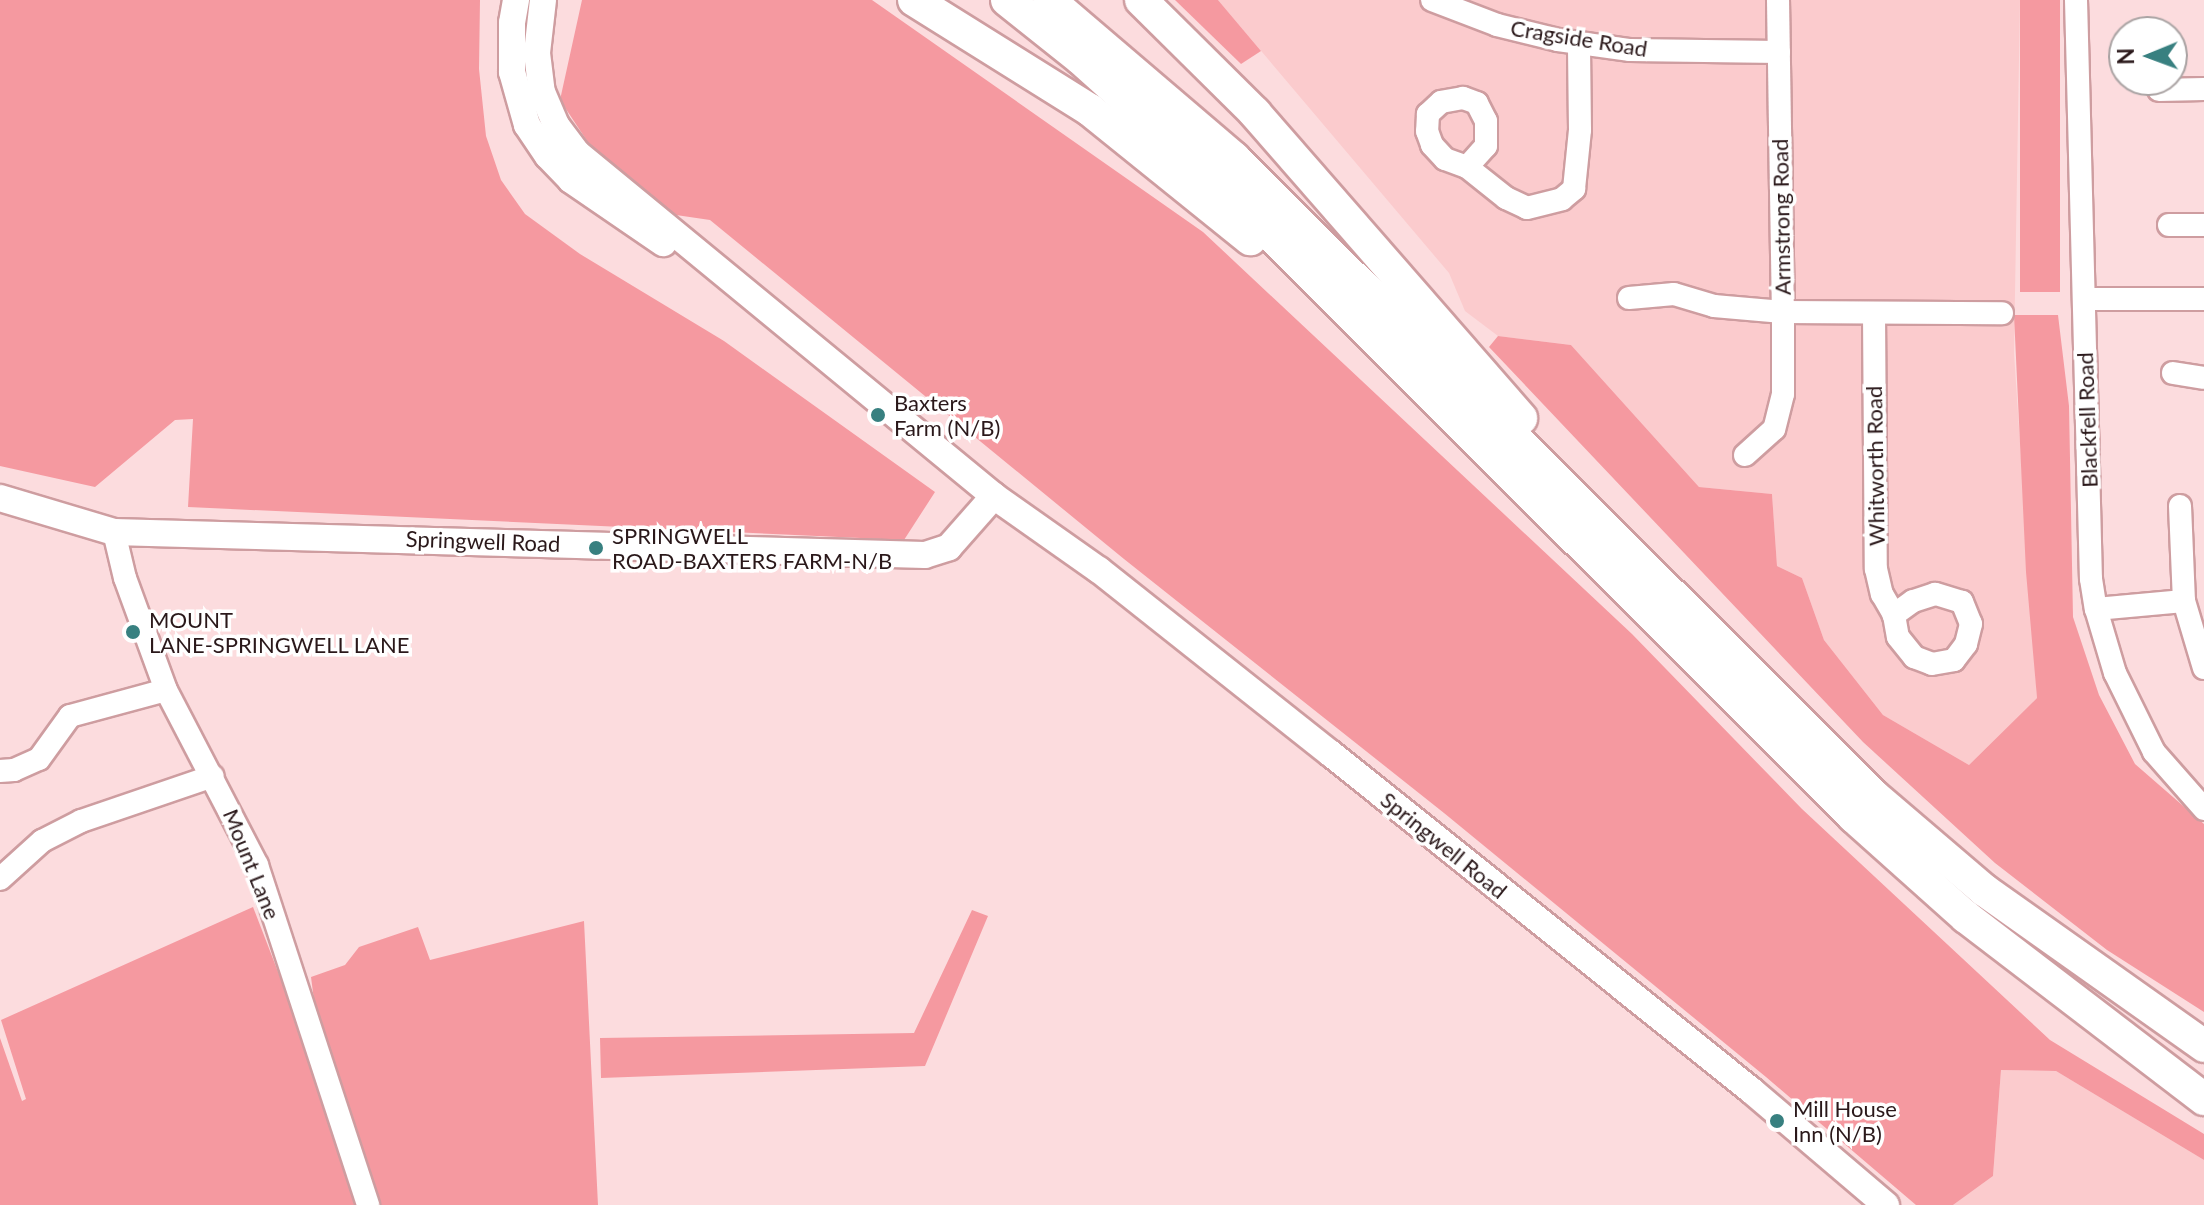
<!DOCTYPE html>
<style>
body{margin:0}
#map{position:relative;width:2204px;height:1205px;overflow:hidden;background:#fcdcde;font-family:Lato,sans-serif}
div>[style]{position:absolute}
.built>*{inset:0;background:#fbcbcd}
.green>*{inset:0;background:#f599a0;transform-origin:0 0}
.roads{filter:drop-shadow(2px 0 #ce9da0) drop-shadow(-2px 0 #ce9da0) drop-shadow(0 2px #ce9da0) drop-shadow(0 -2px #ce9da0)}
.minor>*{height:22px;margin:-11px;padding:0 11px;transform-origin:11px;border-radius:11px;background:#fff}
.major>*{height:26px;margin:-13px;padding:0 13px;transform-origin:13px;border-radius:13px;background:#fff}
.highway>*{height:32px;margin:-16px;padding:0 16px;transform-origin:16px;border-radius:16px;background:#fff}
.dots>*{width:22px;height:22px;translate:-50% -50%;box-sizing:border-box;border:4px solid #fff;border-radius:50%}
span{translate:-50% -50%;white-space:nowrap;text-align:center;line-height:1.15;-webkit-text-stroke:7px #fff;paint-order:stroke}
.street-label{font-size:22px;color:#2a181a}
.poi-label{font-size:22px;color:#2a181a}
.left{translate:0 -50%;text-align:left}
.north{position:absolute;left:2108px;top:16px;width:80px;height:80px;box-sizing:border-box;background:#fff;border:2px solid #aaa3a3;border-radius:50%;rotate:269deg;font-size:22px;font-weight:700;line-height:32px;text-align:center;color:#2a181a}
.north::after{content:'';display:block;margin:auto;width:28px;height:36px;background:#388080;clip-path:polygon(50% 0,100% 100%,50% 72%,0 100%)}
</style>
<div id="map">
<div class="built">
<i style="clip-path:polygon(1218px 0,2020px 0,2014px 353px,2037px 698px,1969px 765px,1883px 715px,1824px 640px,1802px 578px,1777px 566px,1772px 494px,1699px 487px,1571px 345px,1498px 336px,1465px 311px,1449px 273px)"></i>
<i style="clip-path:polygon(2001px 1070px,2056px 1071px,2204px 1160px,2204px 1205px,1953px 1205px,1993px 1176px)"></i>
</div>
<div class="green">
<i style="clip-path:polygon(0 0,480px 0,479px 69px,486px 136px,501px 180px,525px 214px,580px 254px,724px 341px,935px 492px,904px 540px,188px 507px,193px 419px,175px 420px,95px 487px,0 466px)"></i>
<i style="clip-path:polygon(582px 0,872px 0,1203px 232px,1632px 634px,1802px 809px,2050px 1040px,2204px 1134px,2204px 1160px,2056px 1071px,2001px 1070px,1993px 1176px,1953px 1205px,1916px 1205px,1766px 1077px,1444px 813px,1124px 559px,710px 220px,676px 215px,599px 159px,560px 100px)"></i>
<i style="clip-path:polygon(1175px 0,1218px 0,1261px 51px,1241px 64px)"></i>
<i style="left:2020px;top:0;width:40px;height:292px"></i>
<i style="clip-path:polygon(2014px 315px,2058px 315px,2069px 406px,2073px 617px,2099px 695px,2135px 764px,2204px 824px,2204px 1012px,2107px 950px,1995px 863px,1863px 742px,1489px 347px,1498px 336px,1571px 345px,1699px 487px,1772px 494px,1777px 566px,1802px 578px,1824px 640px,1883px 715px,1969px 765px,2037px 698px,2026px 572px)"></i>
<i style="clip-path:polygon(253px 907px,368px 1205px,0 1205px,0 1038px,22px 1101px,26px 1099px,1px 1020px)"></i>
<i style="clip-path:polygon(972px 910px,988px 916px,925px 1066px,601px 1078px,600px 1038px,914px 1033px)"></i>
<i style="clip-path:polygon(584px 921px,598px 1205px,378px 1205px,315px 1008px,311px 977px,345px 965px,359px 947px,418px 927px,430px 960px)"></i>
</div>
<div class="roads">
<div class="minor">
<i style="left:1432px;top:0;width:70px;rotate:21deg"></i>
<i style="left:1497px;top:25px;width:63px;rotate:13.8deg"></i>
<i style="left:1558px;top:40px;width:73px;rotate:7.9deg"></i>
<i style="left:1630px;top:50px;width:149px;rotate:0.8deg"></i>
<i style="left:1778px;top:0;width:312px;rotate:89.1deg"></i>
<i style="left:1783px;top:312px;width:219px;rotate:0.3deg"></i>
<i style="left:2076px;top:0;width:579px;rotate:88.52deg"></i>
<i style="left:2091px;top:579px;width:30px;rotate:81deg"></i>
<i style="left:2096px;top:609px;width:67px;rotate:73.5deg"></i>
<i style="left:2115px;top:673px;width:88px;rotate:63.7deg"></i>
<i style="left:2154px;top:752px;width:76px;rotate:48.7deg"></i>
<i style="left:2159px;top:90px;width:45px;rotate:-1.3deg"></i>
<i style="left:1467px;top:167px;width:28px;rotate:-48deg"></i>
<i style="left:1486px;top:146px;width:25px;rotate:-90deg"></i>
<i style="left:1486px;top:121px;width:20px;rotate:-117deg"></i>
<i style="left:1477px;top:103px;width:15px;rotate:-160deg"></i>
<i style="left:1463px;top:98px;width:22px;rotate:170deg"></i>
<i style="left:1441px;top:102px;width:18px;rotate:137deg"></i>
<i style="left:1428px;top:114px;width:17px;rotate:93deg"></i>
<i style="left:1427px;top:131px;width:15px;rotate:70deg"></i>
<i style="left:1432px;top:145px;width:19px;rotate:47deg"></i>
<i style="left:1445px;top:159px;width:23px;rotate:20deg"></i>
<i style="left:1467px;top:167px;width:50px;rotate:38.5deg"></i>
<i style="left:1506px;top:198px;width:23px;rotate:25deg"></i>
<i style="left:1527px;top:208px;width:36px;rotate:-14deg"></i>
<i style="left:1562px;top:199px;width:16px;rotate:-40deg"></i>
<i style="left:1574px;top:189px;width:59px;rotate:-84.2deg"></i>
<i style="left:1580px;top:130px;width:87px;rotate:-90.7deg"></i>
<i style="left:2169px;top:225px;width:35px"></i>
<i style="left:1629px;top:298px;width:45px;rotate:-5.1deg"></i>
<i style="left:1674px;top:294px;width:42px;rotate:16.7deg"></i>
<i style="left:1714px;top:306px;width:69px;rotate:5deg"></i>
<i style="left:1783px;top:312px;width:82px;rotate:90deg"></i>
<i style="left:1783px;top:394px;width:36px;rotate:104deg"></i>
<i style="left:1774px;top:429px;width:39px;rotate:138deg"></i>
<i style="left:2084px;top:299px;width:120px"></i>
<i style="left:1874px;top:313px;width:256px;rotate:89.6deg"></i>
<i style="left:1876px;top:569px;width:26px;rotate:77deg"></i>
<i style="left:1882px;top:594px;width:24px;rotate:60deg"></i>
<i style="left:1894px;top:615px;width:22px;rotate:80deg"></i>
<i style="left:1898px;top:637px;width:26px;rotate:51deg"></i>
<i style="left:1914px;top:657px;width:19px;rotate:21deg"></i>
<i style="left:1932px;top:664px;width:22px;rotate:-10deg"></i>
<i style="left:1954px;top:660px;width:20px;rotate:-53deg"></i>
<i style="left:1966px;top:644px;width:21px;rotate:-76deg"></i>
<i style="left:1971px;top:624px;width:24px;rotate:-112deg"></i>
<i style="left:1962px;top:602px;width:28px;rotate:-163deg"></i>
<i style="left:1935px;top:594px;width:23px;rotate:162deg"></i>
<i style="left:1913px;top:601px;width:24px;rotate:144deg"></i>
<i style="left:2173px;top:373px;width:31px;rotate:9deg"></i>
<i style="left:2180px;top:506px;width:95px;rotate:87.6deg"></i>
<i style="left:2184px;top:601px;width:70px;rotate:73.4deg"></i>
<i style="left:114px;top:532px;width:47px;rotate:76.6deg"></i>
<i style="left:125px;top:578px;width:119px;rotate:69.9deg"></i>
<i style="left:166px;top:690px;width:197px;rotate:62.5deg"></i>
<i style="left:257px;top:865px;width:358px;rotate:71.9deg"></i>
<i style="left:2096px;top:609px;width:88px;rotate:-5.2deg"></i>
<i style="left:0;top:771px;width:14px;rotate:-4deg"></i>
<i style="left:14px;top:770px;width:27px;rotate:-24deg"></i>
<i style="left:39px;top:759px;width:53px;rotate:-54.2deg"></i>
<i style="left:70px;top:716px;width:99px;rotate:-15.2deg"></i>
<i style="left:0;top:879px;width:57px;rotate:-42.1deg"></i>
<i style="left:42px;top:841px;width:44px;rotate:-27.1deg"></i>
<i style="left:81px;top:821px;width:139px;rotate:-18.8deg"></i>
</div>
<div class="major">
<i style="left:516px;top:0;width:23px;rotate:100deg"></i>
<i style="left:512px;top:23px;width:49px;rotate:90deg"></i>
<i style="left:512px;top:72px;width:55px;rotate:74.2deg"></i>
<i style="left:527px;top:125px;width:37px;rotate:56deg"></i>
<i style="left:548px;top:156px;width:33px;rotate:46deg"></i>
<i style="left:571px;top:180px;width:112px;rotate:34.4deg"></i>
<i style="left:543px;top:0;width:53px;rotate:96.5deg"></i>
<i style="left:537px;top:53px;width:39px;rotate:83deg"></i>
<i style="left:542px;top:92px;width:36px;rotate:67deg"></i>
<i style="left:556px;top:125px;width:35px;rotate:53deg"></i>
<i style="left:577px;top:153px;width:540px;rotate:39.44deg"></i>
<i style="left:994px;top:496px;width:128px;rotate:35.2deg"></i>
<i style="left:1099px;top:570px;width:295px;rotate:38.4deg"></i>
<i style="left:1330px;top:753px;width:541px;rotate:38.69deg"></i>
<i style="left:1752px;top:1091px;width:176px;rotate:40.4deg"></i>
<i style="left:0;top:498px;width:119px;rotate:16.6deg"></i>
<i style="left:114px;top:532px;width:811px;rotate:1.62deg"></i>
<i style="left:925px;top:555px;width:25px;rotate:-18deg"></i>
<i style="left:949px;top:547px;width:68px;rotate:-48.6deg"></i>
</div>
<div class="highway">
<i style="left:914px;top:0;width:208px;rotate:32deg"></i>
<i style="left:1090px;top:110px;width:206px;rotate:38.9deg"></i>
<i style="left:1007px;top:0;width:93px;rotate:38.5deg"></i>
<i style="left:1080px;top:58px;width:186px;rotate:41.9deg"></i>
<i style="left:1218px;top:182px;width:899px;rotate:44.95deg"></i>
<i style="left:1854px;top:817px;width:150px;rotate:41.8deg"></i>
<i style="left:1966px;top:917px;width:300px;rotate:37.4deg"></i>
<i style="left:1049px;top:0;width:243px;rotate:40.5deg"></i>
<i style="left:1234px;top:158px;width:904px;rotate:44.91deg"></i>
<i style="left:1874px;top:796px;width:145px;rotate:40.5deg"></i>
<i style="left:1984px;top:890px;width:270px;rotate:35.3deg"></i>
<i style="left:1141px;top:0;width:161px;rotate:44.7deg"></i>
<i style="left:1255px;top:113px;width:405px;rotate:48.9deg"></i>
</div>
</div>
<div class="dots">
<i style="left:878px;top:415px;background:#388080"></i>
<i style="left:596px;top:548px;background:#388080"></i>
<i style="left:133px;top:632px;background:#388080"></i>
<i style="left:1777px;top:1121px;background:#388080"></i>
</div>
<div class="street-label">
<span style="left:1579px;top:38px;rotate:9deg">Cragside Road</span>
<span style="left:1781px;top:217px;rotate:-91deg">Armstrong Road</span>
<span style="left:2087px;top:420px;rotate:-92deg">Blackfell Road</span>
<span style="left:1875px;top:466px;rotate:-91deg">Whitworth Road</span>
<span style="left:483px;top:541px;rotate:2deg">Springwell Road</span>
<span style="left:1444px;top:845px;rotate:39deg">Springwell Road</span>
<span style="left:252px;top:864px;rotate:68deg">Mount Lane</span>
</div>
<div class="poi-label">
<span class="left" style="left:894px;top:415px">Baxters<br>Farm (N/B)</span>
<span class="left" style="left:612px;top:548px">SPRINGWELL<br>ROAD-BAXTERS FARM-N/B</span>
<span class="left" style="left:149px;top:632px">MOUNT<br>LANE-SPRINGWELL LANE</span>
<span class="left" style="left:1793px;top:1121px">Mill House<br>Inn (N/B)</span>
</div>
<div class="north">N</div>
</div>
